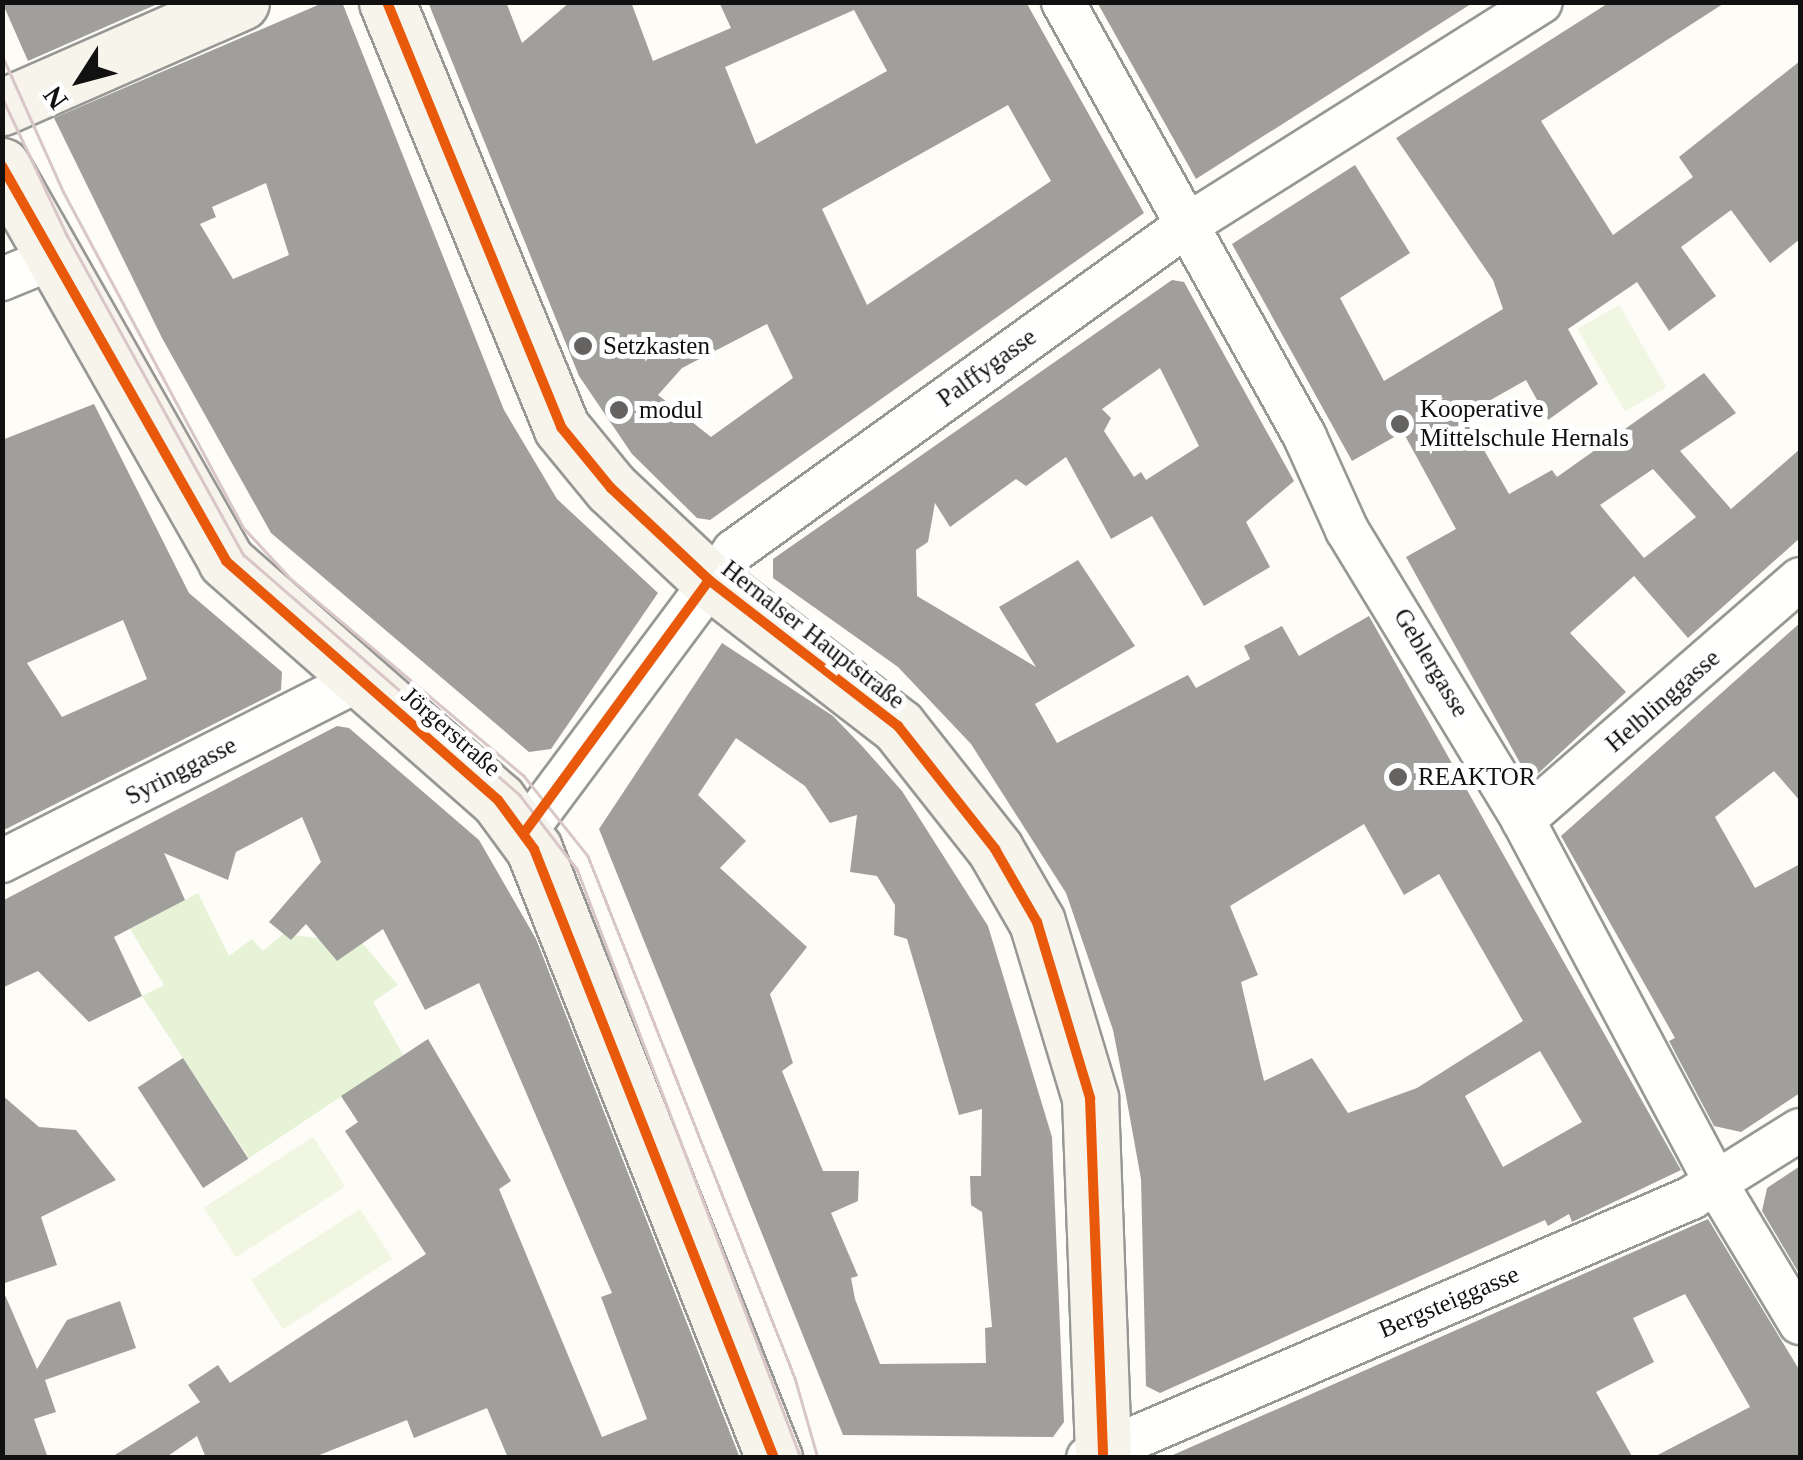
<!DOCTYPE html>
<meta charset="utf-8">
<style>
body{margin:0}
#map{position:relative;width:1803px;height:1460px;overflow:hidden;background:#fdfcf7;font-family:"Times New Roman",serif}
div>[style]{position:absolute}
.green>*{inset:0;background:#e7f3d7}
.pitch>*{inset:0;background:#f0f6e1;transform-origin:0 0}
.building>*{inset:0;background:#a19f9c;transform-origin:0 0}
.roads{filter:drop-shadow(2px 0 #979795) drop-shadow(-2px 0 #979795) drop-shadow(0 2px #979795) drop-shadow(0 -2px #979795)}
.street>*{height:42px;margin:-21px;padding:0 21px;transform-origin:21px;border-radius:21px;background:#fffffe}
.secondary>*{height:55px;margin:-27.5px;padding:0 27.5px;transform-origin:27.5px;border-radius:27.5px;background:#f6f4eb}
.tram>*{height:2.5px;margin:-1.25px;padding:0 1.25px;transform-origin:1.25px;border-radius:1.25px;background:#d9c6c7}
.cycleway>*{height:10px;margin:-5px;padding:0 5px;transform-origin:5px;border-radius:5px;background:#e8590c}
.dots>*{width:28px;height:28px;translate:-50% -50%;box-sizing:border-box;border:5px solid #fff;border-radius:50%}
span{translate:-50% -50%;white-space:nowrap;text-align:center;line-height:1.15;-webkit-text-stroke:10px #fff;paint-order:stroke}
.poi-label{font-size:25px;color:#111}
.left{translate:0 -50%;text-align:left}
.street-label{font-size:25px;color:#111}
.frame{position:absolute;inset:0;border:5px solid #111;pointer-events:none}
.north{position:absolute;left:30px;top:30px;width:100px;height:100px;-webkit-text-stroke:8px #fff;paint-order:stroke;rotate:234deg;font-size:28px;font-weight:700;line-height:40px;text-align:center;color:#111}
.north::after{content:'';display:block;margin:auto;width:35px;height:45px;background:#111;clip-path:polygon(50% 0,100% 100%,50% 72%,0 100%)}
</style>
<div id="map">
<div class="green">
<i style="clip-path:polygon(198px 893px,229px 956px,252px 939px,263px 951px,283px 934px,318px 938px,337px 960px,362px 943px,398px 985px,373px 1002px,403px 1055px,249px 1158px,142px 996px,164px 985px,130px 929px)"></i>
</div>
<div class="pitch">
<i style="left:1619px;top:305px;width:95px;height:48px;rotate:60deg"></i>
<i style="left:313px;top:1137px;width:59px;height:130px;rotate:57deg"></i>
<i style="left:360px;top:1209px;width:59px;height:130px;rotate:57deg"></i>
</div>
<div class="building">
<i style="clip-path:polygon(2px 2px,162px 2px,28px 61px)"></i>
<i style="clip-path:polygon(evenodd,325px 2px,342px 2px,504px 410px,557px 499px,658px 593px,551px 749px,529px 752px,271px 533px,162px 338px,54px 118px,325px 2px,266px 183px,289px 255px,233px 279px,200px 224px,216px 217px,212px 207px,266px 183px)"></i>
<i style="clip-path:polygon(evenodd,428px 2px,506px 2px,522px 43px,570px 2px,631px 2px,653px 61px,731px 28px,719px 2px,1026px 2px,1144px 213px,710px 520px,697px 518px,632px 454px,579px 376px,428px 2px,854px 10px,887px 71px,756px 144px,725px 67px,854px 10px,428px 2px,1008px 105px,1051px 181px,867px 305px,822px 209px,1008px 105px,428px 2px,767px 324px,793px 378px,711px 437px,658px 395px,682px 368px,767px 324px)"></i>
<i style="clip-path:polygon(1097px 2px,1474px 2px,1196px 179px)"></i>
<i style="clip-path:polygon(evenodd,1610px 2px,1726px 2px,1541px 121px,1613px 235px,1693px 177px,1679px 157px,1800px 61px,1800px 239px,1770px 263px,1731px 210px,1681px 247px,1716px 296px,1669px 331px,1637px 282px,1568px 329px,1598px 384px,1548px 420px,1526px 380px,1464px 415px,1509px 494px,1552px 470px,1557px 477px,1704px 373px,1736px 413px,1680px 451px,1731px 509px,1800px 449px,1800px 538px,1688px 638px,1634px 576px,1570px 633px,1626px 692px,1530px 781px,1406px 557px,1456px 529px,1403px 432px,1352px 461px,1232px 244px,1355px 165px,1410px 253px,1340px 298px,1384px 381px,1503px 309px,1493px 280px,1396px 138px,1610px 2px,1653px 469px,1696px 517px,1644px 558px,1600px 505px,1653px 469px)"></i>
<i style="clip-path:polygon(evenodd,1172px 280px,1184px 282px,1294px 481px,1246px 522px,1270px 567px,1204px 606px,1152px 516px,1111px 539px,1066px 457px,1026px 486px,1016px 479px,950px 527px,935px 503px,928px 542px,916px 550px,917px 596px,1036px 667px,999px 607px,1078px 560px,1135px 646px,1035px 704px,1057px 743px,1188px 675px,1196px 688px,1250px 659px,1244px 646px,1282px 626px,1299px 656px,1369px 616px,1681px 1170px,1572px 1222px,1569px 1214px,1548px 1226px,1545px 1220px,1160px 1393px,1146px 1386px,1141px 1179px,1126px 1096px,1113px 1030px,1066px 893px,971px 744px,898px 667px,773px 578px,773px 559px,1172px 280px,1160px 368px,1199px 446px,1146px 480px,1141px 472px,1134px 477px,1104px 431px,1111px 418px,1102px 409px,1160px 368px,1172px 280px,1364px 824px,1404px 895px,1439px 874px,1523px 1021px,1417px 1088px,1348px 1113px,1312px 1058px,1264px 1081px,1241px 982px,1258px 975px,1230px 906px,1364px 824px,1172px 280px,1540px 1051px,1582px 1122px,1503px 1167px,1465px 1096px,1540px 1051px)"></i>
<i style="clip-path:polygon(evenodd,94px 404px,189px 593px,282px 672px,281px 690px,2px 831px,2px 440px,94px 404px,123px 620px,147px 679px,62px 717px,27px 663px,123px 620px)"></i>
<i style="clip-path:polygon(1800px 623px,1800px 801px,1774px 771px,1715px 817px,1755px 888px,1800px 864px,1800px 1093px,1741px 1132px,1714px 1126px,1669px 1041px,1675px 1038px,1561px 836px)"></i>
<i style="clip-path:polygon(evenodd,722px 643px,833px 716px,862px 746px,902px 791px,988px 926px,1052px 1137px,1064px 1422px,1053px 1437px,843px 1435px,599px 829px,722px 643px,736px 738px,805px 786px,830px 823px,857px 815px,850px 872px,877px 876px,895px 905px,894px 935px,907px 939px,959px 1115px,982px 1109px,981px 1176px,970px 1176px,971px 1205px,982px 1212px,992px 1327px,985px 1328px,986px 1363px,880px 1364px,855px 1299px,851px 1278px,858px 1276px,831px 1213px,858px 1201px,859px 1171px,823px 1171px,782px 1071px,793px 1063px,770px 994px,807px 947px,720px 868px,746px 841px,698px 795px,736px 738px)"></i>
<i style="clip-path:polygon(337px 726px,349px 728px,479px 840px,536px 939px,740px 1458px,508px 1458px,487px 1408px,414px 1438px,407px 1420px,312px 1458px,206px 1458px,197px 1436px,165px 1458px,110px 1458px,200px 1402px,188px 1385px,218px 1365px,230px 1383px,426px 1254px,345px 1131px,358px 1122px,341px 1096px,428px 1039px,511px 1181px,499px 1189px,602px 1437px,647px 1419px,601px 1297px,612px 1293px,479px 983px,425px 1010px,383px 929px,337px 961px,306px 924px,291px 940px,269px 922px,321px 862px,302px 817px,236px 852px,228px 880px,164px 853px,185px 900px,114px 937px,142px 996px,89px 1022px,38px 971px,2px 988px,2px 901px)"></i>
<i style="left:183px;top:1058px;width:120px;height:54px;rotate:57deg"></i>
<i style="clip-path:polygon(2px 1095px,39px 1127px,76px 1130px,116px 1180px,41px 1217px,57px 1265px,2px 1284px)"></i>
<i style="clip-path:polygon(1800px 1166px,1800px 1275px,1762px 1211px,1767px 1188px)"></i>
<i style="clip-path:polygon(1708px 1219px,1800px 1371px,1800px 1458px,1652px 1458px,1750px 1407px,1685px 1294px,1633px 1318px,1654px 1362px,1596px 1392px,1633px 1458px,1166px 1458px)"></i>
<i style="clip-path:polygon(2px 1288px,37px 1369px,67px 1320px,120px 1301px,136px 1348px,45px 1380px,56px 1412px,34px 1419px,48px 1458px,2px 1458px)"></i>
</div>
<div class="roads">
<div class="street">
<i style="left:1063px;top:2px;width:498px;rotate:60.9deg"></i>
<i style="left:1305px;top:437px;width:102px;rotate:65.7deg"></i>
<i style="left:1347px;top:530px;width:339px;rotate:58.7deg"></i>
<i style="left:1523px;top:820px;width:413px;rotate:62deg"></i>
<i style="left:1717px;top:1185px;width:161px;rotate:59deg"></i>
<i style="left:2px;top:279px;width:61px;rotate:-22.3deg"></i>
<i style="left:1523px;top:820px;width:367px;rotate:-41deg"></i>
<i style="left:524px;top:833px;width:352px;rotate:-53.3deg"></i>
<i style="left:734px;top:551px;width:558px;rotate:-35.74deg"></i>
<i style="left:1187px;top:225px;width:418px;rotate:-32.2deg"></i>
<i style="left:2px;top:861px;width:400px;rotate:-26.9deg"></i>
<i style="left:1088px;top:1458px;width:657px;rotate:-23.32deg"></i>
<i style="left:1691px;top:1198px;width:128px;rotate:-32deg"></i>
</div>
<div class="secondary">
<i style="left:387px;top:2px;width:459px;rotate:67.7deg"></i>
<i style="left:561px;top:427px;width:79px;rotate:50.7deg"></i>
<i style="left:611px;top:488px;width:134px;rotate:43.2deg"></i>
<i style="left:709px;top:580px;width:239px;rotate:37.7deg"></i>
<i style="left:898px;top:726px;width:157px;rotate:51.7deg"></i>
<i style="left:995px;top:849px;width:84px;rotate:60.1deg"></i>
<i style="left:1037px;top:922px;width:184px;rotate:73.2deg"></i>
<i style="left:1090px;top:1098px;width:360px;rotate:87.9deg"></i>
<i style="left:2px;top:107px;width:261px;rotate:-23.7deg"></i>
<i style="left:2px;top:166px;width:454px;rotate:60.4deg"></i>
<i style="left:226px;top:561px;width:362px;rotate:41.3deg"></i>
<i style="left:498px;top:800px;width:61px;rotate:53.7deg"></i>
<i style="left:534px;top:849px;width:655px;rotate:68.49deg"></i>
</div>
</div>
<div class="tram">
<i style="left:2px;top:55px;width:149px;rotate:65.8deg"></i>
<i style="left:63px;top:191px;width:381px;rotate:61.8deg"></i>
<i style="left:243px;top:527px;width:71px;rotate:47.3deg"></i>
<i style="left:291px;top:579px;width:305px;rotate:40.2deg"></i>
<i style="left:524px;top:776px;width:102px;rotate:51.3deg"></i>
<i style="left:588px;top:856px;width:562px;rotate:68.37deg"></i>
<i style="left:795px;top:1378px;width:83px;rotate:74deg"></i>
<i style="left:2px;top:97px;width:153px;rotate:64.8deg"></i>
<i style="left:67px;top:235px;width:366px;rotate:61.1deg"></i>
<i style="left:244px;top:555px;width:364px;rotate:41deg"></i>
<i style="left:519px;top:794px;width:95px;rotate:52.3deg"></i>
<i style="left:577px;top:869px;width:630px;rotate:69.18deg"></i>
</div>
<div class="cycleway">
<i style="left:387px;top:2px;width:459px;rotate:67.7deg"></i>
<i style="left:561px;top:427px;width:79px;rotate:50.7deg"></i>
<i style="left:611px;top:488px;width:134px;rotate:43.2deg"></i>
<i style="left:709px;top:580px;width:239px;rotate:37.7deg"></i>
<i style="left:898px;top:726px;width:157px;rotate:51.7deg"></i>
<i style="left:995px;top:849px;width:84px;rotate:60.1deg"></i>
<i style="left:1037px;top:922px;width:184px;rotate:73.2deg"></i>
<i style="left:1090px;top:1098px;width:360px;rotate:87.9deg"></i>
<i style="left:2px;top:166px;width:454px;rotate:60.4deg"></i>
<i style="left:226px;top:561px;width:362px;rotate:41.3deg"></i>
<i style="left:498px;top:800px;width:61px;rotate:53.7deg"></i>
<i style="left:534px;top:849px;width:655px;rotate:68.49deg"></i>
<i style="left:524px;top:833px;width:313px;rotate:-53.8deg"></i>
</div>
<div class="dots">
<i style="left:583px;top:346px;background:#646362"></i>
<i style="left:619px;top:410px;background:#646362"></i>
<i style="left:1400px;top:424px;background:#646362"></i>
<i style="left:1398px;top:777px;background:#646362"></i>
</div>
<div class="poi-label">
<span class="left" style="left:603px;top:346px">Setzkasten</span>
<span class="left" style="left:639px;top:410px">modul</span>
<span class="left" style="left:1420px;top:424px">Kooperative<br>Mittelschule Hernals</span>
<span class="left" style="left:1418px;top:777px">REAKTOR</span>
</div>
<div class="street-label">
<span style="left:987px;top:368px;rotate:-36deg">Palffygasse</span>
<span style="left:813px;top:635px;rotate:38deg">Hernalser Hauptstraße</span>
<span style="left:1431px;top:663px;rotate:59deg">Geblergasse</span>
<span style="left:1663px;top:701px;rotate:-41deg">Helblinggasse</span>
<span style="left:451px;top:732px;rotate:41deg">Jörgerstraße</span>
<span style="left:181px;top:771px;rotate:-27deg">Syringgasse</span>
<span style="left:1449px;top:1302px;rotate:-23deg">Bergsteiggasse</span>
</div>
<div class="frame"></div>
<div class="north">N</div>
</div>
